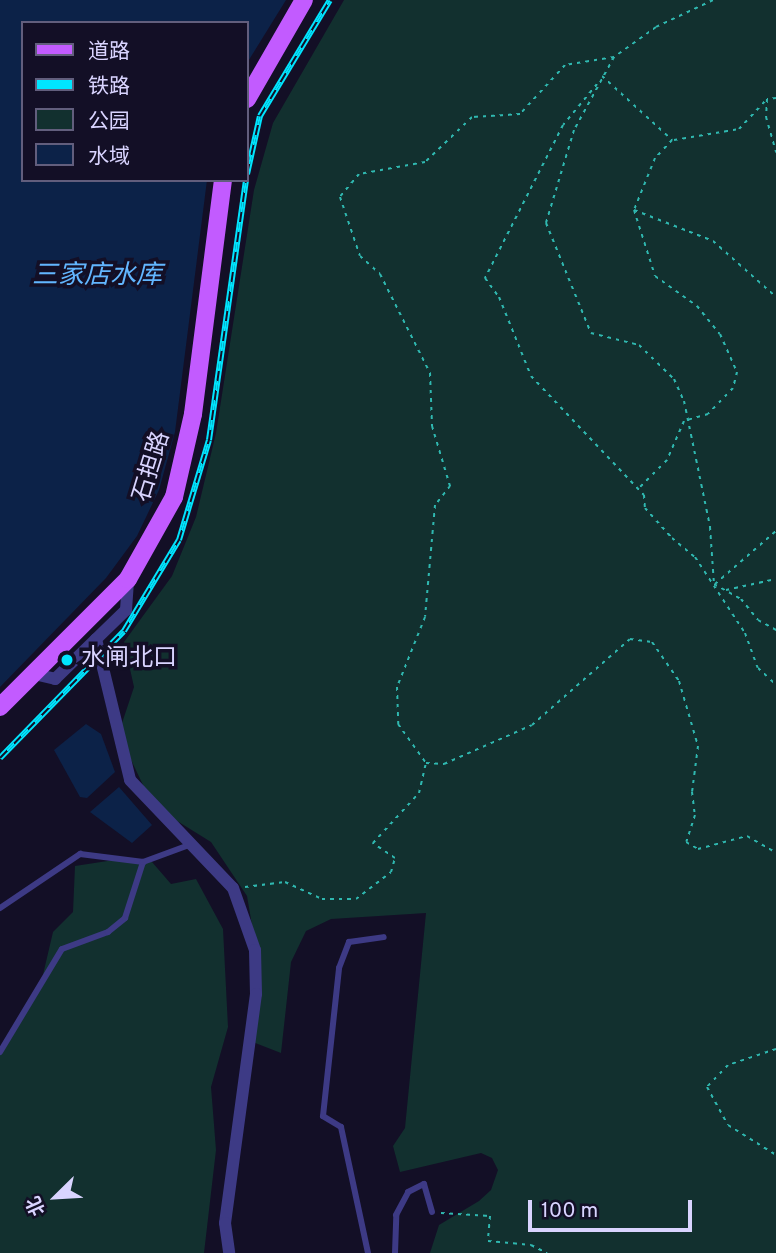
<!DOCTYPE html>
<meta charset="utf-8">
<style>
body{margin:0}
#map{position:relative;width:776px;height:1253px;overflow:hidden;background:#130f26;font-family:Overpass,"Noto Sans SC",sans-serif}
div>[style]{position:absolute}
.green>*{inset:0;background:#12302f}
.water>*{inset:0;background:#0c2248}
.path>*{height:2px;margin-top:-1px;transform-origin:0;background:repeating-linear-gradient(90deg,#2fb8b0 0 3.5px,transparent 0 8.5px)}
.lane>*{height:6px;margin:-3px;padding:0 3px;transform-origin:3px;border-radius:3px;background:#3d3a85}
.street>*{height:12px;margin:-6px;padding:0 6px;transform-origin:6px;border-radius:6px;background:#3d3a85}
.primary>*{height:18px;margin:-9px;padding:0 9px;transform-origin:9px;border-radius:9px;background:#c25bff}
.rail>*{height:6px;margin-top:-3px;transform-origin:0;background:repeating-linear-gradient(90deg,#130f26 0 10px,#00e5ff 0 20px);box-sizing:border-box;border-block:2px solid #00e5ff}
.dots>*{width:19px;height:19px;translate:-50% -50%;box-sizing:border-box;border:4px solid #130f26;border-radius:50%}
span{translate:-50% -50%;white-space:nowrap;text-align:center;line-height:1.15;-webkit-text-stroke:7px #130f26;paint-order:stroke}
.street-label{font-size:24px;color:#d9d4ff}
.poi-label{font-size:24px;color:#d9d4ff}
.left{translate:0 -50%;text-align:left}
.water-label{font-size:26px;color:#62b6ff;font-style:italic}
.legend{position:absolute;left:21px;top:21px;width:228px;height:161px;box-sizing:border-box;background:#130f26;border:2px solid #625e7d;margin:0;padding:9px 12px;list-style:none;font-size:21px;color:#d9d4ff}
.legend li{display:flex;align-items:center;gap:14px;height:35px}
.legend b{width:35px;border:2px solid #625e7d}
.north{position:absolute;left:21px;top:1162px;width:70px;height:70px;-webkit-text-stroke:5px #130f26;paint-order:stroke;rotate:246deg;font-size:19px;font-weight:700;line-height:28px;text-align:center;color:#d9d4ff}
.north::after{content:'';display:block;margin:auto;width:24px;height:32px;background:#d9d4ff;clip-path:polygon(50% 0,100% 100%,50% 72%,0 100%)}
.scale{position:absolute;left:528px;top:1200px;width:164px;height:32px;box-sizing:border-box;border:4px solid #d9d4ff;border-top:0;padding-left:9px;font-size:21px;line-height:24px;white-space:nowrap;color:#d9d4ff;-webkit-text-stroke:5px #130f26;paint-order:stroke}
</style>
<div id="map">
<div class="green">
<i style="clip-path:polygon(344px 0,776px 0,776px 1253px,430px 1253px,439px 1225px,479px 1201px,491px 1190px,498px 1170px,492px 1158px,481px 1153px,400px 1172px,393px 1146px,405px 1128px,426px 913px,331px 919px,306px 931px,291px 962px,281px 1053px,253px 1042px,259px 966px,247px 896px,211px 842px,153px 806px,124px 745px,120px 729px,134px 687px,124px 642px,172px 576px,196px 517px,216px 433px,254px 190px,273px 123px)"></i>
<i style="clip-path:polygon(127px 858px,152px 862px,171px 884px,196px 879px,223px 929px,228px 1027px,211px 1087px,216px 1150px,204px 1253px,0 1253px,0 1052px,42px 979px,53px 932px,73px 912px,75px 866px)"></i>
</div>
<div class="water">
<i style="clip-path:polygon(0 0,286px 0,247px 63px,247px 23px,23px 23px,23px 180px,207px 180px,175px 432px,159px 490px,137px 536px,106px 578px,0 687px)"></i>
<i style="clip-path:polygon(86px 724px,101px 734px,115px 772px,87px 798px,80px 797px,54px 750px)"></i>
<i style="clip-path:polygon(119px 787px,152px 825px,132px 843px,90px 812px)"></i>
</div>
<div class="path">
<i style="left:713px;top:0;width:63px;rotate:154.7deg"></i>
<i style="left:656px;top:27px;width:52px;rotate:144.5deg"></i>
<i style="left:614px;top:57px;width:83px;rotate:118.7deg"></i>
<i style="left:574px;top:130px;width:97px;rotate:106.8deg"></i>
<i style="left:546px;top:223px;width:119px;rotate:67.8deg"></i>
<i style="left:591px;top:333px;width:49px;rotate:14deg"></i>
<i style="left:639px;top:345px;width:49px;rotate:44.2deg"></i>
<i style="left:674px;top:379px;width:24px;rotate:66deg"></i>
<i style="left:684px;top:401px;width:129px;rotate:78.3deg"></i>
<i style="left:710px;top:527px;width:57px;rotate:86deg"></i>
<i style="left:714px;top:584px;width:31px;rotate:29deg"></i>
<i style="left:741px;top:599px;width:27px;rotate:51deg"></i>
<i style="left:758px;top:620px;width:21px;rotate:29deg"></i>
<i style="left:614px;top:57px;width:50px;rotate:170.7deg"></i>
<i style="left:565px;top:65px;width:67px;rotate:132.6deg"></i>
<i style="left:520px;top:114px;width:48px;rotate:176.4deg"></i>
<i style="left:472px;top:117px;width:65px;rotate:136.2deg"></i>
<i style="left:425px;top:162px;width:67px;rotate:169.7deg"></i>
<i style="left:359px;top:174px;width:30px;rotate:130deg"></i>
<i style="left:340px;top:197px;width:62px;rotate:71.3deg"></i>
<i style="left:360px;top:256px;width:27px;rotate:42deg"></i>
<i style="left:380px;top:274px;width:111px;rotate:63.2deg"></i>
<i style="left:430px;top:373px;width:53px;rotate:87.8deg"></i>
<i style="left:432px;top:426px;width:63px;rotate:73.3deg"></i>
<i style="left:450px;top:486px;width:24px;rotate:128deg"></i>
<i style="left:435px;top:505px;width:112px;rotate:95.1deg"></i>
<i style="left:425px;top:617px;width:75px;rotate:111.8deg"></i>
<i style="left:397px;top:687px;width:37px;rotate:88deg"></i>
<i style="left:398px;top:724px;width:48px;rotate:54.3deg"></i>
<i style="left:426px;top:763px;width:18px;rotate:3deg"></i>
<i style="left:444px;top:764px;width:96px;rotate:-23.9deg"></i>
<i style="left:532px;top:725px;width:130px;rotate:-41.3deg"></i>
<i style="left:630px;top:639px;width:22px;rotate:8deg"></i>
<i style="left:652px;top:642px;width:47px;rotate:55.3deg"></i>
<i style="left:679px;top:681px;width:68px;rotate:73.7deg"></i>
<i style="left:698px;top:746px;width:46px;rotate:97.4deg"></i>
<i style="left:692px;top:792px;width:23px;rotate:83deg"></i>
<i style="left:695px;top:815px;width:28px;rotate:108deg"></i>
<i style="left:686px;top:842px;width:14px;rotate:30deg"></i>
<i style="left:698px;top:849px;width:51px;rotate:-14.9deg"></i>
<i style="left:747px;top:836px;width:34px;rotate:30deg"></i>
<i style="left:602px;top:76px;width:95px;rotate:42.4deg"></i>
<i style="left:672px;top:140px;width:25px;rotate:133deg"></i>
<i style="left:655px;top:158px;width:56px;rotate:112deg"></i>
<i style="left:634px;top:210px;width:85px;rotate:21.4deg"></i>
<i style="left:713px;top:241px;width:84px;rotate:41.6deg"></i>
<i style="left:597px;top:84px;width:53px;rotate:129.7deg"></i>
<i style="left:563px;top:125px;width:172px;rotate:117deg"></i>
<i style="left:485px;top:278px;width:24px;rotate:54deg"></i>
<i style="left:499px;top:297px;width:85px;rotate:67.9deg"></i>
<i style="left:531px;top:376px;width:164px;rotate:46.5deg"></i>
<i style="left:644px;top:495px;width:13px;rotate:86deg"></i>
<i style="left:645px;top:508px;width:40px;rotate:48deg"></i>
<i style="left:672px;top:538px;width:30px;rotate:40deg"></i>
<i style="left:695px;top:557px;width:91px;rotate:56.7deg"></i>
<i style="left:745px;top:633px;width:37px;rotate:70deg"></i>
<i style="left:758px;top:668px;width:25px;rotate:43deg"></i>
<i style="left:776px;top:98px;width:9px;rotate:174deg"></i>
<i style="left:767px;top:99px;width:18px;rotate:93deg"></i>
<i style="left:766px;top:117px;width:37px;rotate:74deg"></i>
<i style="left:674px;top:140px;width:66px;rotate:-9.6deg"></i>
<i style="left:739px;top:129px;width:41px;rotate:-47deg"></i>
<i style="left:634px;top:210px;width:69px;rotate:72.3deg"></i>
<i style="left:655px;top:276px;width:52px;rotate:35.5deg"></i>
<i style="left:697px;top:306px;width:36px;rotate:51deg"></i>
<i style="left:720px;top:334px;width:42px;rotate:65.9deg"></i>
<i style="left:737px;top:372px;width:16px;rotate:104deg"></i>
<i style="left:733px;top:388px;width:36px;rotate:134deg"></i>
<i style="left:708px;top:414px;width:25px;rotate:164deg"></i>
<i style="left:684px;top:421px;width:43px;rotate:113.6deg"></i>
<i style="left:667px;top:460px;width:40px;rotate:135deg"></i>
<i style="left:715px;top:584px;width:81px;rotate:-41deg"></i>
<i style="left:726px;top:590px;width:51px;rotate:-12.4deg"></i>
<i style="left:245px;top:887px;width:40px;rotate:-7.1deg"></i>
<i style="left:285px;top:882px;width:41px;rotate:24.7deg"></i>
<i style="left:322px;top:899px;width:34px"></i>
<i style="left:356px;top:899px;width:44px;rotate:-37.6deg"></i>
<i style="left:391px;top:872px;width:15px;rotate:-74deg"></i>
<i style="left:395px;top:858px;width:27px;rotate:-146deg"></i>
<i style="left:373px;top:843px;width:68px;rotate:-47.4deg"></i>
<i style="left:419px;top:793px;width:31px;rotate:-77deg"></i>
<i style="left:776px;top:1049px;width:51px;rotate:161.6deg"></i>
<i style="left:728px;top:1065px;width:30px;rotate:134deg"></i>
<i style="left:707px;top:1087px;width:43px;rotate:61.1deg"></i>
<i style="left:728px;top:1125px;width:57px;rotate:32deg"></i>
<i style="left:441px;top:1213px;width:49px;rotate:3.5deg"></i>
<i style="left:490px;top:1216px;width:25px;rotate:95deg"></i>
<i style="left:488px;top:1241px;width:43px;rotate:5.3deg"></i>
<i style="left:531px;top:1245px;width:18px;rotate:27deg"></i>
</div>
<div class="lane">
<i style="left:0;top:908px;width:97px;rotate:-34deg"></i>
<i style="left:80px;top:854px;width:64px;rotate:7.2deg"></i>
<i style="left:0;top:1052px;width:120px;rotate:-59deg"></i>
<i style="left:62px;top:949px;width:49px;rotate:-20.3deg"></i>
<i style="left:108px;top:932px;width:22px;rotate:-39deg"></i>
<i style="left:125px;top:918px;width:59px;rotate:-72.2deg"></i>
<i style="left:143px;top:862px;width:52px;rotate:-20.2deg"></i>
<i style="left:368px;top:1253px;width:129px;rotate:-102.1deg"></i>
<i style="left:341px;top:1127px;width:21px;rotate:-149deg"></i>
<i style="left:323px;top:1116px;width:149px;rotate:-83.8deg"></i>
<i style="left:339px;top:968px;width:28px;rotate:-69deg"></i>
<i style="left:349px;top:942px;width:35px;rotate:-8deg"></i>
<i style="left:395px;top:1253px;width:38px;rotate:-88deg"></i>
<i style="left:396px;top:1215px;width:26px;rotate:-62deg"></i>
<i style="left:408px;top:1192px;width:18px;rotate:-27deg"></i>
<i style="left:424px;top:1184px;width:29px;rotate:74deg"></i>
</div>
<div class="street">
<i style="left:96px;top:639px;width:145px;rotate:76.4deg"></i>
<i style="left:130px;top:780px;width:149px;rotate:46.4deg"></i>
<i style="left:233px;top:888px;width:66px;rotate:70.5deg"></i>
<i style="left:255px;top:950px;width:44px;rotate:88.7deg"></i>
<i style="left:256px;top:994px;width:231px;rotate:97.7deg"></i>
<i style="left:225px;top:1223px;width:30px;rotate:82deg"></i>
<i style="left:34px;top:674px;width:22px;rotate:13deg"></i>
<i style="left:55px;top:679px;width:99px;rotate:-44.2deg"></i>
<i style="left:126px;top:610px;width:31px;rotate:-86deg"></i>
</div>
<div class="primary">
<i style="left:247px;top:99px;width:114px;rotate:-60.1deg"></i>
<i style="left:0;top:707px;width:181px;rotate:-45deg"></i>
<i style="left:128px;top:579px;width:94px;rotate:-60.7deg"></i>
<i style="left:174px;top:497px;width:85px;rotate:-77.1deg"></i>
<i style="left:193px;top:414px;width:236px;rotate:-82.7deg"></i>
</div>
<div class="rail">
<i style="left:247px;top:174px;width:59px;rotate:-77.4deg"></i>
<i style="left:260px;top:116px;width:135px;rotate:-58.9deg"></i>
<i style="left:0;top:758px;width:177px;rotate:-45.7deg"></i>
<i style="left:124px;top:631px;width:106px;rotate:-58.9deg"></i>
<i style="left:179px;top:540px;width:104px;rotate:-73.3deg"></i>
<i style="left:209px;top:440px;width:263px;rotate:-81.9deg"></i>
</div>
<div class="dots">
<i style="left:67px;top:660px;background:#00e5ff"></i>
</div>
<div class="street-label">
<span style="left:153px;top:467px;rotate:-73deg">石担路</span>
</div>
<div class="poi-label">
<span class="left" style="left:81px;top:660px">水闸北口</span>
</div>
<div class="water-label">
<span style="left:97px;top:277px">三家店水库</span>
</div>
<ul class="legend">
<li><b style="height:9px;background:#c25bff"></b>道路</li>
<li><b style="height:9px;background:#00e5ff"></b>铁路</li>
<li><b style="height:19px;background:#12302f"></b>公园</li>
<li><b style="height:19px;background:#0c2248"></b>水域</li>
</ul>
<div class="north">北</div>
<div class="scale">100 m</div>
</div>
